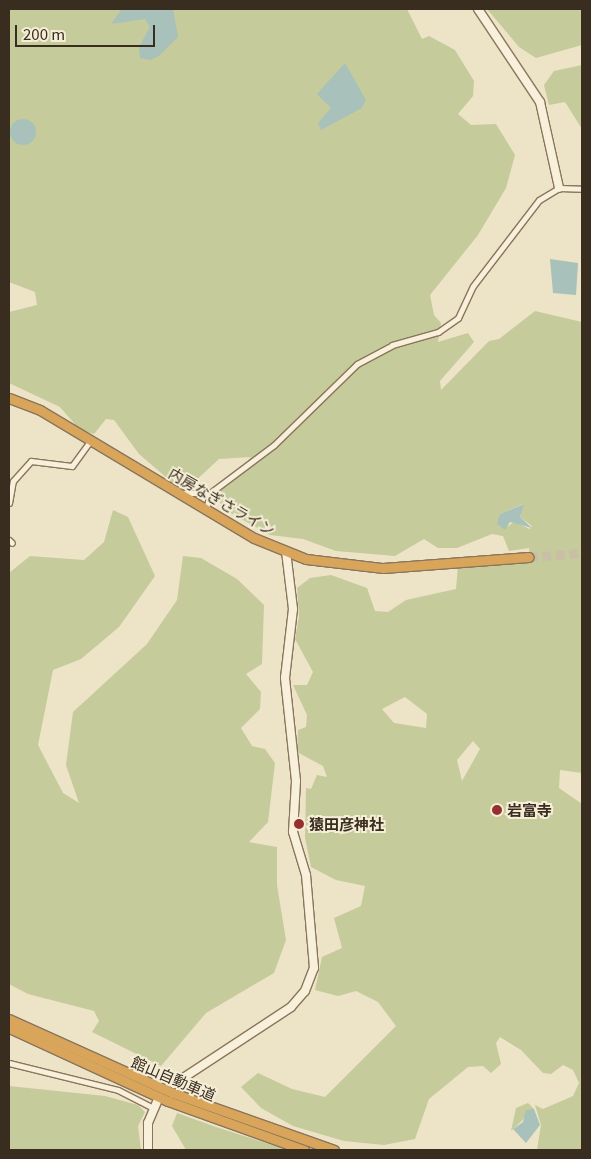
<!DOCTYPE html>
<meta charset="utf-8">
<style>
body{margin:0}
#map{position:relative;width:591px;height:1159px;overflow:hidden;background:#ede3c7;font-family:Georgia,"Noto Sans JP",serif}
div>[style]{position:absolute}
.green>*{inset:0;background:#c5cb9b}
.water>*{inset:0;background:#a8c1ba}
.round{border-radius:50%}
.highway-tunnel>*{height:9px;margin-top:-4.5px;transform-origin:0;background:repeating-linear-gradient(90deg,#c9bfa6 0 9px,transparent 0 13.5px)}
.roads{filter:drop-shadow(1px 0 #89755d) drop-shadow(-1px 0 #89755d) drop-shadow(0 1px #89755d) drop-shadow(0 -1px #89755d)}
.street>*{height:5px;margin:-2.5px;padding:0 2.5px;transform-origin:2.5px;border-radius:2.5px;background:#f8f0da}
.secondary>*{height:8px;margin:-4px;padding:0 4px;transform-origin:4px;border-radius:4px;background:#f8f0da}
.highway>*{height:9px;margin:-4.5px;padding:0 4.5px;transform-origin:4.5px;border-radius:4.5px;background:#d9a55b}
.dots>*{width:14px;height:14px;translate:-50% -50%;box-sizing:border-box;border:2px solid #f5edd6;border-radius:50%}
span{translate:-50% -50%;white-space:nowrap;text-align:center;line-height:1.15;-webkit-text-stroke:4px #f5edd6;paint-order:stroke}
.street-label{font-size:15px;color:#392d20}
.poi-label{font-size:15px;color:#392d20;font-weight:700}
.left{translate:0 -50%;text-align:left}
.frame{position:absolute;inset:0;border:10px solid #392d20;pointer-events:none}
.scale{position:absolute;left:15px;top:25px;width:140px;height:22px;box-sizing:border-box;border:2px solid #392d20;border-top:0;padding-left:6px;font-size:15px;line-height:18px;white-space:nowrap;color:#392d20;-webkit-text-stroke:4px #f5edd6;paint-order:stroke}
</style>
<div id="map">
<div class="green">
<i style="clip-path:polygon(evenodd,9px 9px,407px 9px,422px 39px,429px 36px,455px 50px,474px 81px,473px 96px,458px 114px,471px 125px,496px 124px,515px 155px,506px 188px,478px 235px,430px 295px,434px 315px,441px 323px,438px 342px,468px 333px,474px 342px,440px 381px,441px 390px,489px 341px,499px 339px,535px 311px,582px 322px,582px 773px,560px 770px,559px 788px,582px 804px,582px 1150px,537px 1150px,541px 1125px,535px 1105px,543px 1109px,573px 1096px,579px 1083px,573px 1070px,563px 1065px,551px 1074px,543px 1073px,521px 1050px,500px 1037px,496px 1043px,501px 1064px,491px 1073px,483px 1066px,468px 1067px,429px 1099px,415px 1139px,384px 1145px,344px 1141px,293px 1126px,261px 1108px,241px 1087px,258px 1073px,292px 1089px,325px 1097px,396px 1026px,378px 1002px,356px 991px,338px 996px,315px 990px,322px 957px,342px 948px,334px 918px,361px 906px,365px 886px,336px 880px,311px 867px,305px 838px,306px 788px,311px 789px,317px 775px,327px 777px,323px 766px,297px 752px,298px 730px,306px 727px,307px 715px,293px 685px,307px 685px,313px 672px,295px 639px,299px 616px,297px 588px,310px 578px,331px 575px,367px 588px,375px 611px,388px 612px,406px 600px,456px 589px,458px 565px,530px 562px,529px 548px,509px 551px,503px 536px,492px 534px,457px 548px,438px 548px,424px 539px,395px 556px,336px 551px,303px 539px,270px 535px,225px 510px,216px 496px,251px 457px,219px 459px,191px 485px,174px 484px,139px 454px,114px 420px,106px 419px,94px 434px,80px 430px,60px 407px,9px 383px,9px 312px,37px 305px,35px 292px,9px 282px,9px 9px,523px 504px,520px 517px,532px 526px,530px 529px,514px 522px,507px 527px,500px 514px,523px 504px,9px 9px,405px 697px,427px 714px,426px 728px,394px 723px,382px 709px,405px 697px,9px 9px,473px 741px,480px 749px,462px 781px,457px 760px,473px 741px)"></i>
<i style="clip-path:polygon(487px 9px,582px 9px,582px 45px,536px 58px,519px 47px)"></i>
<i style="clip-path:polygon(582px 65px,582px 129px,565px 102px,549px 105px,544px 85px,554px 71px)"></i>
<i style="clip-path:polygon(113px 510px,128px 517px,155px 576px,119px 627px,81px 659px,53px 670px,38px 745px,63px 793px,79px 803px,66px 765px,73px 712px,147px 644px,177px 600px,183px 556px,201px 558px,237px 579px,264px 605px,262px 664px,246px 674px,261px 692px,260px 709px,241px 728px,252px 746px,265px 749px,275px 763px,268px 822px,249px 842px,277px 847px,277px 885px,286px 940px,274px 973px,206px 1013px,161px 1066px,92px 1032px,99px 1021px,94px 1011px,28px 994px,9px 984px,9px 573px,30px 556px,84px 560px,104px 542px)"></i>
<i style="clip-path:polygon(9px 1086px,105px 1096px,138px 1105px,145px 1112px,138px 1126px,141px 1150px,9px 1150px)"></i>
<i style="clip-path:polygon(528px 1103px,534px 1109px,511px 1131px,516px 1108px)"></i>
<i style="clip-path:polygon(177px 1113px,216px 1127px,288px 1150px,186px 1150px,172px 1126px)"></i>
</div>
<div class="water">
<i style="clip-path:polygon(122px 9px,173px 9px,178px 37px,160px 55px,151px 60px,140px 58px,139px 47px,150px 27px,145px 19px,111px 24px)"></i>
<i style="clip-path:polygon(345px 63px,366px 100px,362px 108px,321px 130px,318px 123px,331px 108px,317px 94px)"></i>
<i class="round" style="left:10px;top:119px;width:26px;height:26px"></i>
<i style="clip-path:polygon(550px 259px,578px 263px,576px 295px,553px 293px)"></i>
<i style="clip-path:polygon(524px 504px,520px 517px,532px 528px,510px 522px,505px 530px,497px 524px,500px 514px)"></i>
<i style="clip-path:polygon(534px 1109px,540px 1125px,526px 1143px,513px 1129px,523px 1122px,526px 1110px)"></i>
</div>
<div class="highway-tunnel">
<i style="left:529px;top:557px;width:53px;rotate:-4.3deg"></i>
</div>
<div class="roads">
<div class="street">
<i style="left:183px;top:493px;width:27px"></i>
<i style="left:9px;top:503px;width:22px;rotate:-80deg"></i>
<i style="left:13px;top:481px;width:27px;rotate:-48deg"></i>
<i style="left:31px;top:461px;width:41px;rotate:7deg"></i>
<i style="left:72px;top:466px;width:32px;rotate:-54deg"></i>
<i style="left:206px;top:510px;width:17px;rotate:-77deg"></i>
<i style="left:210px;top:493px;width:80px;rotate:-36.9deg"></i>
<i style="left:274px;top:445px;width:116px;rotate:-44.3deg"></i>
<i style="left:357px;top:364px;width:40px;rotate:-28deg"></i>
<i style="left:392px;top:345px;width:48px;rotate:-15.8deg"></i>
<i style="left:438px;top:332px;width:24px;rotate:-35deg"></i>
<i style="left:458px;top:318px;width:35px;rotate:-65deg"></i>
<i style="left:473px;top:286px;width:108px;rotate:-52.5deg"></i>
<i style="left:539px;top:200px;width:23px;rotate:-31deg"></i>
<i style="left:559px;top:188px;width:23px;rotate:2deg"></i>
<i style="left:9px;top:540px;width:4px;rotate:45deg"></i>
<i style="left:9px;top:1063px;width:112px;rotate:13.9deg"></i>
<i style="left:118px;top:1090px;width:39px;rotate:27deg"></i>
</div>
<div class="secondary">
<i style="left:478px;top:9px;width:112px;rotate:56.3deg"></i>
<i style="left:540px;top:102px;width:88px;rotate:77.5deg"></i>
<i style="left:174px;top:1084px;width:140px;rotate:-33.3deg"></i>
<i style="left:291px;top:1007px;width:21px;rotate:-49deg"></i>
<i style="left:305px;top:991px;width:25px;rotate:-69deg"></i>
<i style="left:314px;top:968px;width:93px;rotate:-94.9deg"></i>
<i style="left:306px;top:875px;width:45px;rotate:-106.8deg"></i>
<i style="left:293px;top:832px;width:51px;rotate:-86.6deg"></i>
<i style="left:296px;top:781px;width:104px;rotate:-96.1deg"></i>
<i style="left:285px;top:678px;width:69px;rotate:-83.4deg"></i>
<i style="left:293px;top:609px;width:58px;rotate:-96.9deg"></i>
<i style="left:148px;top:1150px;width:27px;rotate:-90deg"></i>
<i style="left:148px;top:1123px;width:23px;rotate:-67deg"></i>
</div>
<div class="highway">
<i style="left:9px;top:398px;width:33px;rotate:21deg"></i>
<i style="left:40px;top:410px;width:249px;rotate:30.9deg"></i>
<i style="left:254px;top:538px;width:56px;rotate:22deg"></i>
<i style="left:306px;top:559px;width:78px;rotate:6.7deg"></i>
<i style="left:383px;top:568px;width:146px;rotate:-4.3deg"></i>
<i style="left:9px;top:1019px;width:180px;rotate:24.3deg"></i>
<i style="left:173px;top:1093px;width:171px;rotate:19.5deg"></i>
<i style="left:9px;top:1028px;width:175px;rotate:24.7deg"></i>
<i style="left:168px;top:1101px;width:145px;rotate:19.8deg"></i>
</div>
</div>
<div class="dots">
<i style="left:497px;top:810px;background:#96302e"></i>
<i style="left:299px;top:824px;background:#96302e"></i>
</div>
<div class="street-label">
<span style="left:222px;top:501px;rotate:30deg">内房なぎさライン</span>
<span style="left:174px;top:1078px;rotate:23deg">館山自動車道</span>
</div>
<div class="poi-label">
<span class="left" style="left:507px;top:810px">岩富寺</span>
<span class="left" style="left:309px;top:824px">猿田彦神社</span>
</div>
<div class="frame"></div>
<div class="scale">200 m</div>
</div>
